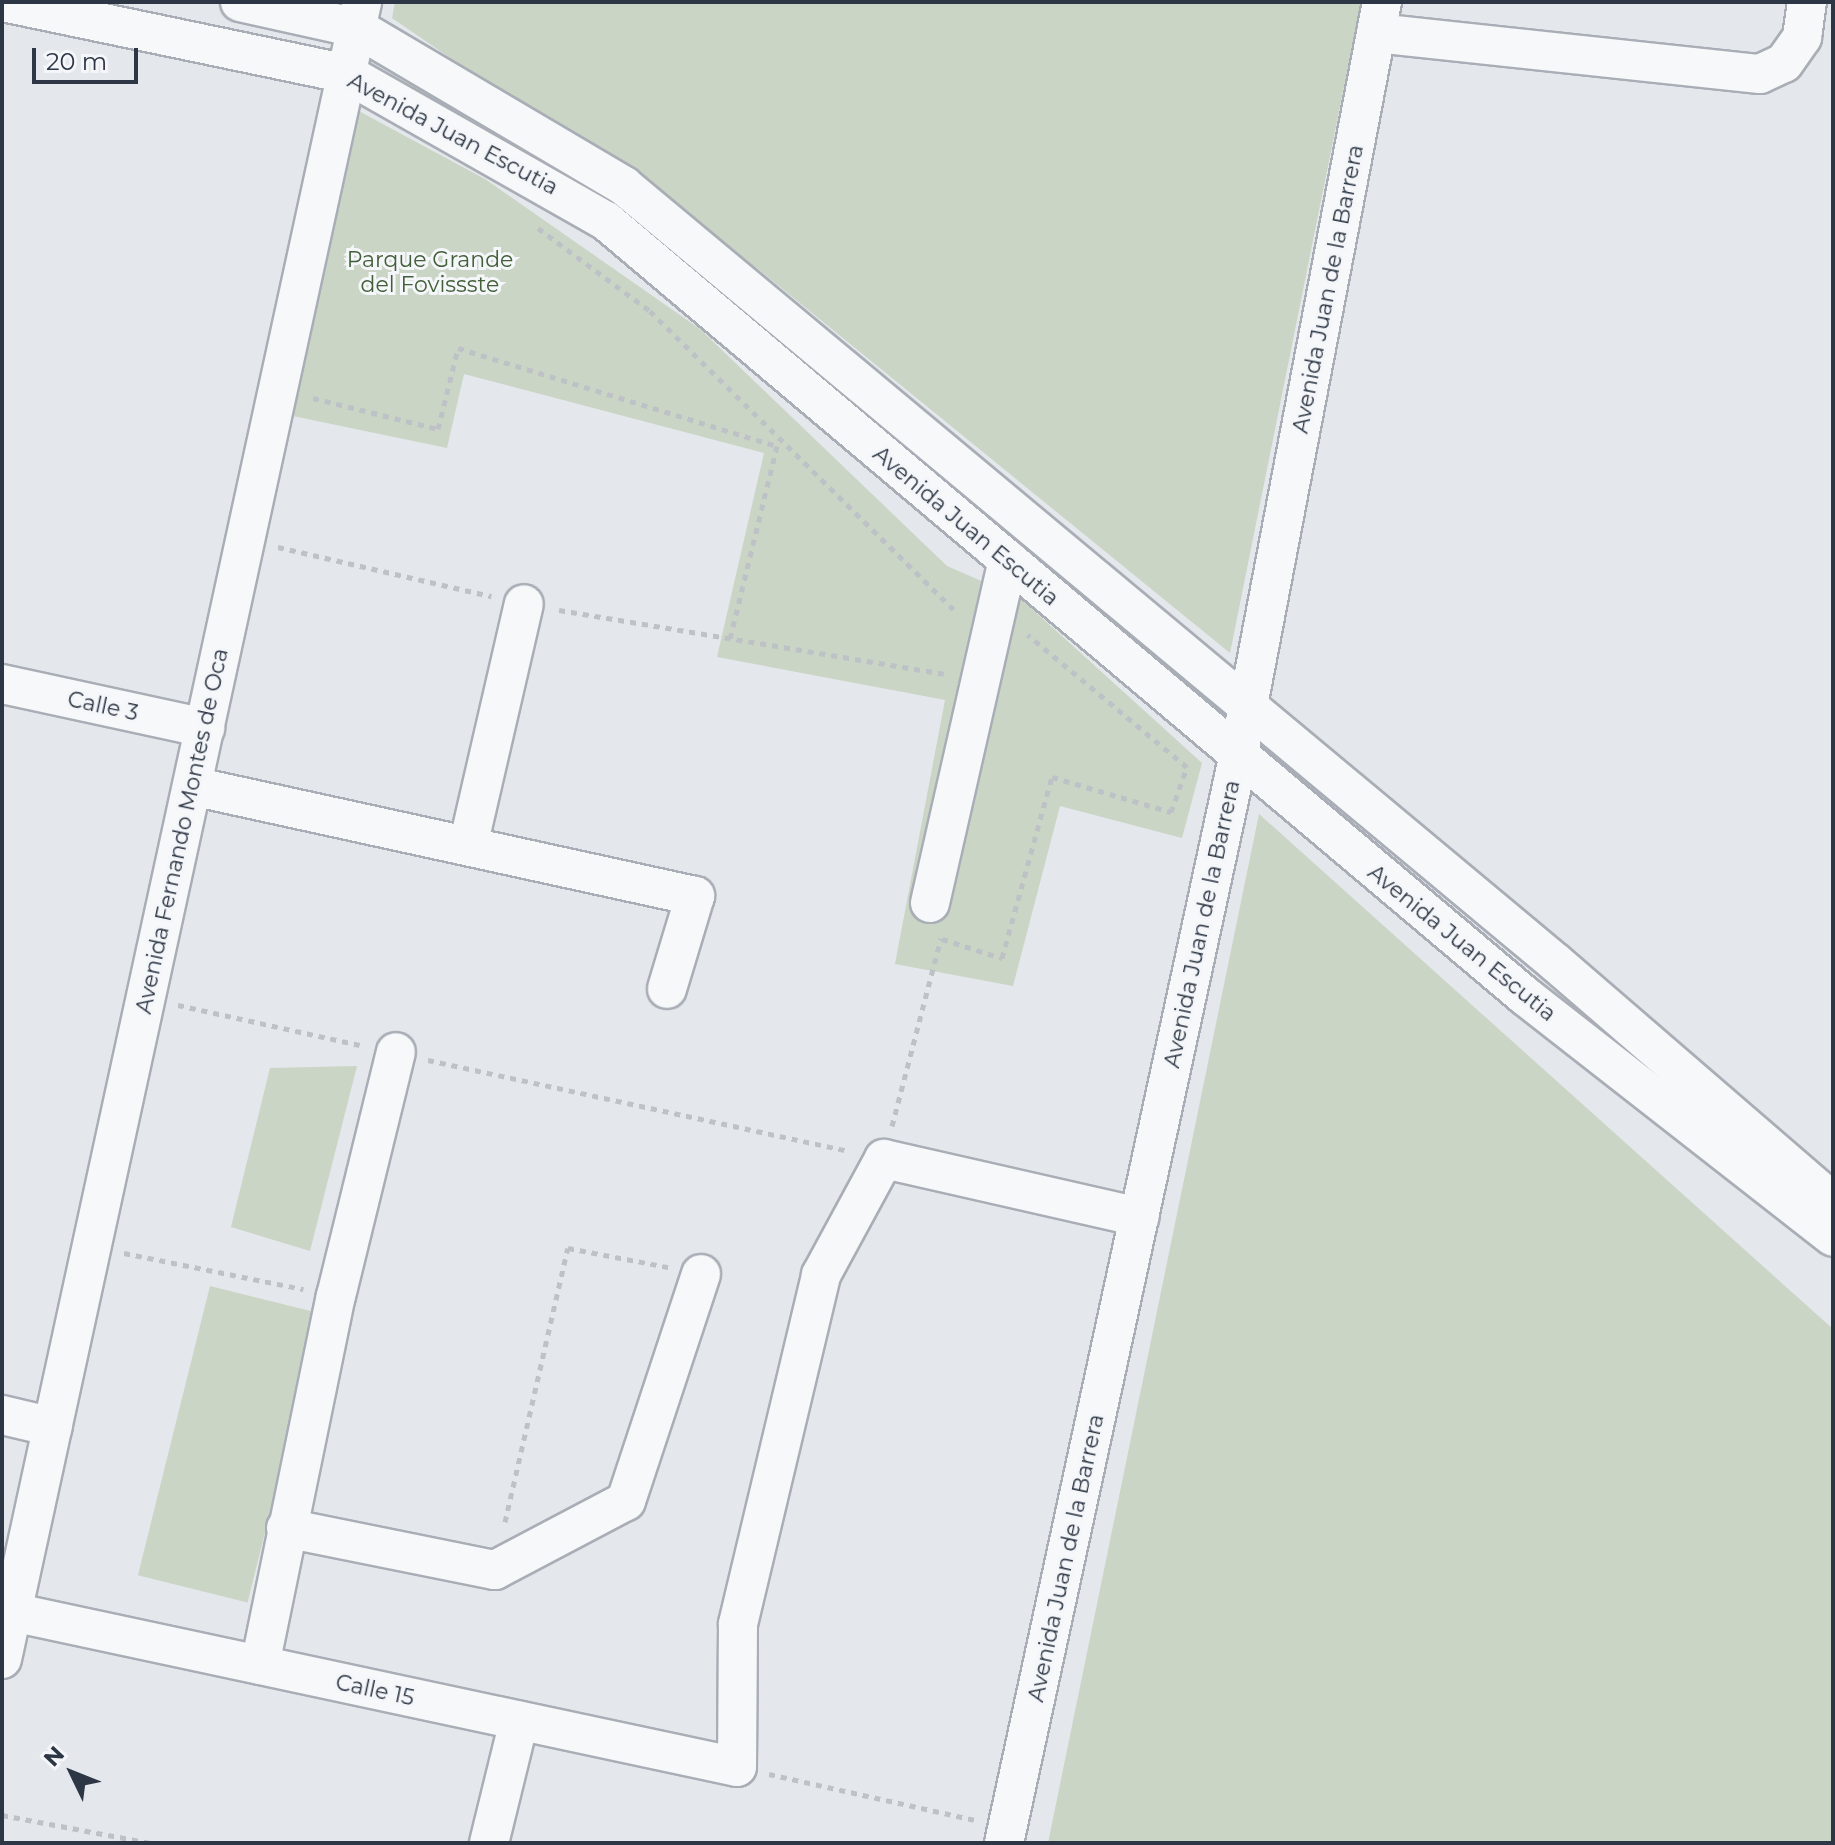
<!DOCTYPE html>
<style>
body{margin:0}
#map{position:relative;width:1835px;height:1845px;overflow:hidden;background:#e4e7eb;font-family:Montserrat,sans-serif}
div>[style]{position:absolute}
.green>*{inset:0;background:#cad5c5;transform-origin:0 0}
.path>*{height:5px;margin-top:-2.5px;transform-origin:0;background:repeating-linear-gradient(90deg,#bec2c7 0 6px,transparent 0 12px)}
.roads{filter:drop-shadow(2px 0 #a9aeb6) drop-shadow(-2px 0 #a9aeb6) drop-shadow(0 2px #a9aeb6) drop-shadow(0 -2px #a9aeb6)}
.minor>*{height:38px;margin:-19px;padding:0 19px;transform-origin:19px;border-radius:19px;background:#f7f8fa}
span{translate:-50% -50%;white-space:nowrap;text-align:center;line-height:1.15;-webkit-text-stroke:6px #f4f6f9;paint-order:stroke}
.street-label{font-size:22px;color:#2c3644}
.park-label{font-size:22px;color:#435f39}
.frame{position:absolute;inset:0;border:4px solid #2c3644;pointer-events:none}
.north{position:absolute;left:32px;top:1733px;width:80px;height:80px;-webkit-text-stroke:6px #f4f6f9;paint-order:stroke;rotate:313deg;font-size:22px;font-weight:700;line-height:32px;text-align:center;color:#2c3644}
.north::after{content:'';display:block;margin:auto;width:28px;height:36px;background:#2c3644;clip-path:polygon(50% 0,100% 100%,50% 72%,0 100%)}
.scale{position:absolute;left:32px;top:48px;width:106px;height:36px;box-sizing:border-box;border:4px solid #2c3644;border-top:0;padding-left:10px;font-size:24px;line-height:28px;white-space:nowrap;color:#2c3644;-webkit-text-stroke:6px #f4f6f9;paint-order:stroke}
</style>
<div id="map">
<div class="green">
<i style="clip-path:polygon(395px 2px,1361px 2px,1230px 653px,758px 269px,392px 18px)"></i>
<i style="clip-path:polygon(355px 109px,485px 179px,700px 329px,947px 566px,1020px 598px,1202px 763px,1182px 838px,1060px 806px,1013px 986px,895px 964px,945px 700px,717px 657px,764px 453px,464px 374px,447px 448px,288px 415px)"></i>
<i style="clip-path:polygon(1259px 814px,1833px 1329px,1833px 1843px,1048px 1843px)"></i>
<i style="clip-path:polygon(357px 1066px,310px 1251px,231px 1227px,270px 1068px)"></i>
<i style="left:210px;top:1286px;width:113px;height:298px;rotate:14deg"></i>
</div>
<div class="path">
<i style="left:538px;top:228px;width:139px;rotate:36.5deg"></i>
<i style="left:650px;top:311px;width:431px;rotate:44.5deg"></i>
<i style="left:313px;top:398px;width:129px;rotate:13.9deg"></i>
<i style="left:438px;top:429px;width:83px;rotate:-76.1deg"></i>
<i style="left:458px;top:348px;width:334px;rotate:17.1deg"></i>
<i style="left:777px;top:446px;width:199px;rotate:103.7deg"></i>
<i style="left:278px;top:547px;width:219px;rotate:13deg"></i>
<i style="left:559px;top:610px;width:390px;rotate:9.4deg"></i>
<i style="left:942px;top:939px;width:63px;rotate:17.6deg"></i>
<i style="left:1002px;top:958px;width:188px;rotate:-74.6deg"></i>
<i style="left:1052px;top:777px;width:124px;rotate:16.4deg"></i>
<i style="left:1171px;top:812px;width:48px;rotate:-70.4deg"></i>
<i style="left:1187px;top:767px;width:207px;rotate:-140.3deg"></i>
<i style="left:178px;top:1005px;width:186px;rotate:12.4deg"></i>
<i style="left:428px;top:1060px;width:430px;rotate:12.2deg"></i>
<i style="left:892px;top:1126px;width:194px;rotate:-75.4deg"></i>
<i style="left:124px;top:1253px;width:183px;rotate:11.4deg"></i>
<i style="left:505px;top:1522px;width:281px;rotate:-77.1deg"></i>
<i style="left:568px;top:1248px;width:102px;rotate:10.8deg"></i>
<i style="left:769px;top:1774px;width:210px;rotate:12.6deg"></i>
<i style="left:2px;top:1815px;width:151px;rotate:10.7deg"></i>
</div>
<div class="roads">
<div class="minor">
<i style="left:3px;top:2px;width:351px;rotate:11.8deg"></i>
<i style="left:347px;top:74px;width:298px;rotate:29.6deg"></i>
<i style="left:606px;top:221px;width:1202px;rotate:40.14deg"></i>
<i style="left:1525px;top:996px;width:391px;rotate:38deg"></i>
<i style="left:240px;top:2px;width:120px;rotate:12.5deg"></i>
<i style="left:357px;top:28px;width:310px;rotate:30.6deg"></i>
<i style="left:624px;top:186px;width:1213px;rotate:39.82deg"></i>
<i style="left:1556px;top:963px;width:366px;rotate:40.8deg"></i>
<i style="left:1376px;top:33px;width:386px;rotate:6.1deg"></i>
<i style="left:1760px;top:74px;width:26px;rotate:-25deg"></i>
<i style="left:1784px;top:63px;width:32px;rotate:-55deg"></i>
<i style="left:1802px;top:37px;width:35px;rotate:-82deg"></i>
<i style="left:2px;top:684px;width:208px;rotate:12.2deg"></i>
<i style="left:192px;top:786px;width:515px;rotate:12.34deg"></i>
<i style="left:695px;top:896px;width:97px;rotate:106.8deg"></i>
<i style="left:468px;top:846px;width:248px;rotate:-77deg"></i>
<i style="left:930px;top:903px;width:352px;rotate:-77.2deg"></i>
<i style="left:2px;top:1415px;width:52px;rotate:13.2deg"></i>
<i style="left:286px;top:1528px;width:213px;rotate:11.4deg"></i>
<i style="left:495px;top:1570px;width:148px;rotate:-27.8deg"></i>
<i style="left:626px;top:1501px;width:239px;rotate:-71.7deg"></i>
<i style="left:12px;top:1612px;width:741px;rotate:12.07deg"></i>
<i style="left:737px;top:1767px;width:143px;rotate:-89.6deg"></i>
<i style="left:738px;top:1624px;width:359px;rotate:-76.6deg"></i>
<i style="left:821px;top:1275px;width:132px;rotate:-61.5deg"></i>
<i style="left:884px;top:1159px;width:262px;rotate:12.8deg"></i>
<i style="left:2px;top:1659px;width:1696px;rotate:-77.74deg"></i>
<i style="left:260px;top:1665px;width:377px;rotate:-78.4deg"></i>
<i style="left:336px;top:1296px;width:251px;rotate:-76.2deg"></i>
<i style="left:489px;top:1843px;width:126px;rotate:-76.2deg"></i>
<i style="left:1004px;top:1843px;width:1110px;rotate:-77.83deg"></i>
<i style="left:1238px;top:758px;width:770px;rotate:-79.22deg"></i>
</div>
</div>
<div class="street-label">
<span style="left:453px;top:134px;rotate:28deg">Avenida Juan Escutia</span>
<span style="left:1328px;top:289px;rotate:-79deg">Avenida Juan de la Barrera</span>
<span style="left:966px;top:526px;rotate:40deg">Avenida Juan Escutia</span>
<span style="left:103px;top:706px;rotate:12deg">Calle 3</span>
<span style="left:182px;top:831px;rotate:-78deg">Avenida Fernando Montes de Oca</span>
<span style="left:1202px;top:924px;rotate:-78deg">Avenida Juan de la Barrera</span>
<span style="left:1462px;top:943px;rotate:39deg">Avenida Juan Escutia</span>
<span style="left:1066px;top:1558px;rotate:-78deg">Avenida Juan de la Barrera</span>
<span style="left:375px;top:1690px;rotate:12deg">Calle 15</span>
</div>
<div class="park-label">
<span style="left:430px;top:272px">Parque Grande<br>del Fovissste</span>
</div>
<div class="frame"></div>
<div class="north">N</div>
<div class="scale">20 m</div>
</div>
